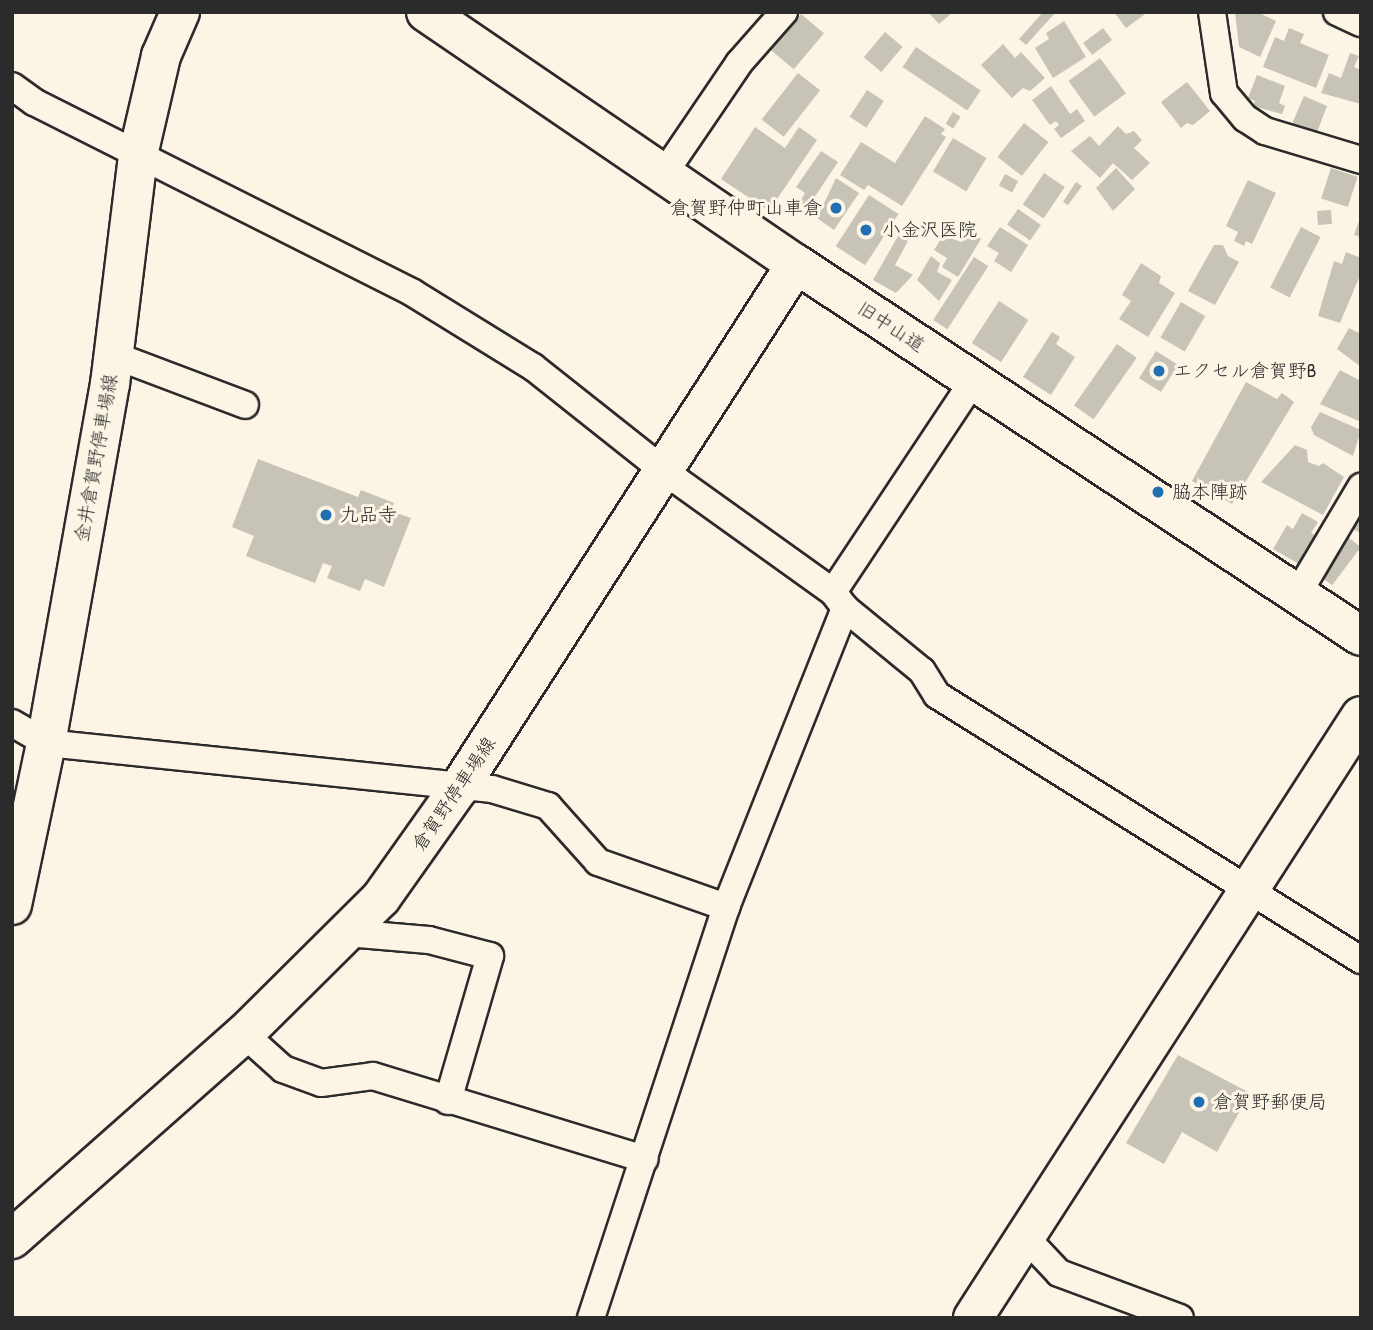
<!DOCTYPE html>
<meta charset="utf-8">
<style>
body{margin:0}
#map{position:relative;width:1373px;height:1330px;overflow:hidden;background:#fcf5e5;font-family:"Patrick Hand","Klee One",sans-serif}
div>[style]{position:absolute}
.building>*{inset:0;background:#c8c3b7;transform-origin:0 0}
.roads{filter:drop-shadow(2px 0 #2b2b2b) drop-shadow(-2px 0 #2b2b2b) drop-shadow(0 2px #2b2b2b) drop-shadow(0 -2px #2b2b2b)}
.street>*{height:26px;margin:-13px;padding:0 13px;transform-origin:13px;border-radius:13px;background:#fcf5e5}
.secondary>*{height:38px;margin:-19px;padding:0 19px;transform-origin:19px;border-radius:19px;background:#fcf5e5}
.dots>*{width:19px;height:19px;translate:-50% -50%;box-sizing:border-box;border:4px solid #fcf5e5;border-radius:50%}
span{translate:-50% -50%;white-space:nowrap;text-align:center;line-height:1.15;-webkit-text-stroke:6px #fcf5e5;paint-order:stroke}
.poi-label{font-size:19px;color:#2b2b2b}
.right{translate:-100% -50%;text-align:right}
.left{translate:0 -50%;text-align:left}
.street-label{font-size:19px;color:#2b2b2b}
.frame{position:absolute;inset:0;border:14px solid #2b2b2b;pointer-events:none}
</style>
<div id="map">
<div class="building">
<i style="clip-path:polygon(928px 12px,953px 12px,939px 24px)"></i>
<i style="clip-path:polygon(1043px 12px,1056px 12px,1026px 45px,1019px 39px)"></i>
<i style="clip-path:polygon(1114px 12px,1148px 12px,1126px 28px)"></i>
<i style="clip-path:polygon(1235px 12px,1257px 12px,1276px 21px,1260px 57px,1239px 47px)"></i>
<i style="left:801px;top:14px;width:30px;height:47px;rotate:40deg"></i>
<i style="clip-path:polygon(1064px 21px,1086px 57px,1053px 78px,1035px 48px,1049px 39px,1046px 33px)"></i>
<i style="left:1103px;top:28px;width:15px;height:25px;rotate:53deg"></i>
<i style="clip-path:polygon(1289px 28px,1304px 34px,1300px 43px,1329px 55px,1316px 88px,1263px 67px,1275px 37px,1284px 41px)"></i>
<i style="left:885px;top:32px;width:23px;height:33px;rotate:40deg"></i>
<i style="clip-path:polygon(1003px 44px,1015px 58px,1021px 52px,1045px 78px,1030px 91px,1023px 88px,1012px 98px,981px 65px)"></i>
<i style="left:916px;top:47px;width:78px;height:24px;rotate:34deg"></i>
<i style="clip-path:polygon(1350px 53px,1359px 56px,1354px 67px,1361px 70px,1361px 104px,1321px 93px,1329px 73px,1341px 78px)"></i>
<i style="left:1100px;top:58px;width:44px;height:39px;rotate:54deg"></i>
<i style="left:798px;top:73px;width:28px;height:59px;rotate:38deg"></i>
<i style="clip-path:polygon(1257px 75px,1285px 86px,1279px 103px,1285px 106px,1282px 114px,1253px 106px,1255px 101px,1248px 98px)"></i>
<i style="clip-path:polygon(1187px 82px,1210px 111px,1193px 125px,1187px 123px,1181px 128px,1161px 102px)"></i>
<i style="clip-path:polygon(1051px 86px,1070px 114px,1077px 109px,1085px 121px,1061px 138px,1054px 129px,1059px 125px,1056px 121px,1050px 125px,1032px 100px)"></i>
<i style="left:867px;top:90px;width:20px;height:32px;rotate:33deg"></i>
<i style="clip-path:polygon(1304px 96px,1327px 106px,1316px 135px,1299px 131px,1292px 124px)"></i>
<i style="left:953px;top:112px;width:9px;height:14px;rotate:32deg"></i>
<i style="clip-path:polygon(925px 116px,945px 129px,941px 134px,946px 137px,902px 206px,868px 185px,864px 190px,840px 175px,861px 142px,895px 163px)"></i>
<i style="left:1024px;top:123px;width:31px;height:43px;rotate:38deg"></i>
<i style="clip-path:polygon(1118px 126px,1126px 134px,1134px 131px,1142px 140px,1134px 148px,1150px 163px,1132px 180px,1113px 163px,1100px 178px,1071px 151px,1090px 136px,1099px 146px)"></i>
<i style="clip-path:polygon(755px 127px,785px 148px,799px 127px,817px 140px,769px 211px,721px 179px)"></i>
<i style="left:953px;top:138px;width:39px;height:39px;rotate:31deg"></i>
<i style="clip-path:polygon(821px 151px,838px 162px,808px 207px,800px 202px,805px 193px,796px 187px)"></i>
<i style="clip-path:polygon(1116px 168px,1135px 189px,1113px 211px,1096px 188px)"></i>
<i style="left:1331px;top:168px;width:28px;height:32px;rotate:18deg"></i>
<i style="left:1044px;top:173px;width:25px;height:38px;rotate:34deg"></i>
<i style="left:1005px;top:174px;width:15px;height:13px;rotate:28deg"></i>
<i style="clip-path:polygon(836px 178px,859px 193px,834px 230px,817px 218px)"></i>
<i style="clip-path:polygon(1248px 180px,1276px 193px,1252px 244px,1246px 241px,1244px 246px,1234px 241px,1238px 232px,1226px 226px)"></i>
<i style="clip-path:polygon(1076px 182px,1082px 186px,1068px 205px,1063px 202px)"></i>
<i style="left:869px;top:195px;width:35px;height:61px;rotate:33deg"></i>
<i style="left:1018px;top:209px;width:28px;height:19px;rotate:35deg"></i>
<i style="left:1331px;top:210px;width:14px;height:14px;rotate:86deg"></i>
<i style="clip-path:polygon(1360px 218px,1361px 218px,1361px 237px,1354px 235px)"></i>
<i style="clip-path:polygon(1000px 227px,1028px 245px,1011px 272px,994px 261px,999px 253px,987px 246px)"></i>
<i style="left:1301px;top:227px;width:22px;height:68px;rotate:27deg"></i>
<i style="clip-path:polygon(968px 231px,981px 239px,958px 277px,942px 267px,947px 258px,934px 250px,943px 236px,962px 242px)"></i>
<i style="clip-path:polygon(898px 236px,908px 241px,895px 265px,913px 275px,896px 293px,873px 280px)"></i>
<i style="clip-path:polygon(1214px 245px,1223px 245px,1228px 256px,1239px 262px,1215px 305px,1188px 291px)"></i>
<i style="clip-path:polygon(1346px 252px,1361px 258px,1361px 273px,1340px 323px,1318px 316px,1334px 261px,1342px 264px)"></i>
<i style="clip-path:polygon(931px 256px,940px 263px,937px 272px,952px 280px,939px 301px,917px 280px)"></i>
<i style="left:974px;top:257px;width:17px;height:75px;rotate:33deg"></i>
<i style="clip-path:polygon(1141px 263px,1161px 276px,1159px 283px,1175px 293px,1148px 337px,1119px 319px,1131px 301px,1122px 295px)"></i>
<i style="left:999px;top:301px;width:35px;height:50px;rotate:33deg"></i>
<i style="left:1181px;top:302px;width:28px;height:41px;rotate:30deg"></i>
<i style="clip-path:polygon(1349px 328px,1361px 334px,1361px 367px,1337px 349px)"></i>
<i style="clip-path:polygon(1052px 332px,1060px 337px,1056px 344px,1075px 357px,1051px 395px,1023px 377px)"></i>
<i style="left:1117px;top:344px;width:24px;height:75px;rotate:35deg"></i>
<i style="left:1156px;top:351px;width:26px;height:32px;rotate:32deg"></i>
<i style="clip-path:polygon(1340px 370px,1361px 381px,1361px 422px,1320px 404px)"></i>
<i style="clip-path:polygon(1246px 382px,1277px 399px,1282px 393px,1294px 402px,1232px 504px,1192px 481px)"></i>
<i style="clip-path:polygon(1320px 412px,1361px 430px,1353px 456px,1314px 435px,1311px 427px)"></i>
<i style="clip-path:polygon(1295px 445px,1307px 450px,1308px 462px,1319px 466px,1323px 463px,1344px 477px,1323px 515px,1261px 482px)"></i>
<i style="clip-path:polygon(258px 459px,358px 497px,361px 490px,394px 503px,391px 511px,411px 518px,384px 587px,365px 579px,360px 591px,327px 578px,332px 566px,323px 563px,315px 583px,246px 556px,254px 536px,232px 527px)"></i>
<i style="clip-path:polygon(1361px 505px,1361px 533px,1350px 528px)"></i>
<i style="clip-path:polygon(1302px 513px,1318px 522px,1311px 533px,1317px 536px,1299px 564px,1273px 549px,1287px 525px,1293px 529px)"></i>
<i style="left:1345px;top:535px;width:20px;height:48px;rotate:37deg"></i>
<i style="clip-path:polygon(1178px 1055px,1250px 1093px,1217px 1152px,1182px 1132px,1164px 1164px,1126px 1143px)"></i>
</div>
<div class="roads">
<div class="street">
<i style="left:1212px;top:12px;width:82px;rotate:81.6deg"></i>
<i style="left:1224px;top:93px;width:33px;rotate:50deg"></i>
<i style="left:1245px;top:118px;width:24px;rotate:33deg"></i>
<i style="left:1265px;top:131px;width:100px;rotate:16.8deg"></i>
<i style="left:1337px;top:12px;width:26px;rotate:25deg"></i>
<i style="left:12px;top:86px;width:27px;rotate:36deg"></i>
<i style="left:34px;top:102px;width:424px;rotate:26.7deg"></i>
<i style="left:413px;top:293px;width:141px;rotate:31.7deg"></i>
<i style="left:533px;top:367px;width:167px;rotate:38.4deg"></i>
<i style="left:664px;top:471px;width:208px;rotate:35.6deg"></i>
<i style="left:833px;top:592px;width:20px;rotate:53deg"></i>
<i style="left:845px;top:608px;width:99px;rotate:39.3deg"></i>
<i style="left:922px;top:671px;width:28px;rotate:58deg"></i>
<i style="left:937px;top:695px;width:500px;rotate:32.01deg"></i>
<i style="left:663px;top:175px;width:135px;rotate:-55.8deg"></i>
<i style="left:739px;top:63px;width:68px;rotate:-48.6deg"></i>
<i style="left:113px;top:355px;width:141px;rotate:20.7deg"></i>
<i style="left:833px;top:592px;width:253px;rotate:-56.4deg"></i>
<i style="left:1297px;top:595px;width:126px;rotate:-59.3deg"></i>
<i style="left:12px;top:723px;width:39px;rotate:30deg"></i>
<i style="left:46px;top:743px;width:448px;rotate:5.9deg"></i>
<i style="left:492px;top:789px;width:59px;rotate:16.9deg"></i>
<i style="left:548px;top:806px;width:75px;rotate:48.2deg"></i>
<i style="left:598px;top:862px;width:136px;rotate:19.4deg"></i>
<i style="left:347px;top:933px;width:82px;rotate:4.9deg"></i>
<i style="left:429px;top:940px;width:63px;rotate:14.7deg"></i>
<i style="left:490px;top:956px;width:151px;rotate:106.2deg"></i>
<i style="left:244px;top:1034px;width:52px;rotate:41.9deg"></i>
<i style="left:283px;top:1069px;width:40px;rotate:20.2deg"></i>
<i style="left:321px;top:1083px;width:52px;rotate:-7.7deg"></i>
<i style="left:373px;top:1076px;width:284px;rotate:17deg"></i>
<i style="left:1026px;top:1238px;width:48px;rotate:46.7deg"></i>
<i style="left:1059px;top:1273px;width:129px;rotate:20.4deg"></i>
<i style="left:591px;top:1318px;width:433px;rotate:-71.8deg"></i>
<i style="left:726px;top:907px;width:322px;rotate:-68.3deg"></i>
</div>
<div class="secondary">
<i style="left:426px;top:12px;width:448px;rotate:34.3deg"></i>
<i style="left:796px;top:264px;width:676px;rotate:33.36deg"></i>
<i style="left:12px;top:905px;width:166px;rotate:-78.1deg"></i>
<i style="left:46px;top:743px;width:365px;rotate:-79.9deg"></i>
<i style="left:110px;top:384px;width:231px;rotate:-83deg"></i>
<i style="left:138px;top:155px;width:102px;rotate:-76.9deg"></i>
<i style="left:161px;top:56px;width:48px;rotate:-66.6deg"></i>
<i style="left:12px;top:1239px;width:310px;rotate:-41.5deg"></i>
<i style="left:244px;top:1034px;width:193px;rotate:-44.8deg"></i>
<i style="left:381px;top:898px;width:135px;rotate:-54.7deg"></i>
<i style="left:459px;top:788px;width:623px;rotate:-57.25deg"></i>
<i style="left:973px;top:1318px;width:716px;rotate:-57.2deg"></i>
</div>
</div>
<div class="dots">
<i style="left:836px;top:208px;background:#1f6fb2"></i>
<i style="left:866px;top:230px;background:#1f6fb2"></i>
<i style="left:1159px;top:371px;background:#1f6fb2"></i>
<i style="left:1158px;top:492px;background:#1f6fb2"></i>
<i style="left:326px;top:515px;background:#1f6fb2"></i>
<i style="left:1199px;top:1102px;background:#1f6fb2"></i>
</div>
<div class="poi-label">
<span class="right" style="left:822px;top:208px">倉賀野仲町山車倉</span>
<span class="left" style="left:882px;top:230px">小金沢医院</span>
<span class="left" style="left:1173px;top:371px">エクセル倉賀野B</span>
<span class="left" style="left:1172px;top:492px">脇本陣跡</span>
<span class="left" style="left:340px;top:515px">九品寺</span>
<span class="left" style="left:1213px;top:1102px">倉賀野郵便局</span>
</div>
<div class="street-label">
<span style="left:891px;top:327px;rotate:33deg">旧中山道</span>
<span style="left:96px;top:458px;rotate:-80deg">金井倉賀野停車場線</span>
<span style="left:454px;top:794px;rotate:-56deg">倉賀野停車場線</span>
</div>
<div class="frame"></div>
</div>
